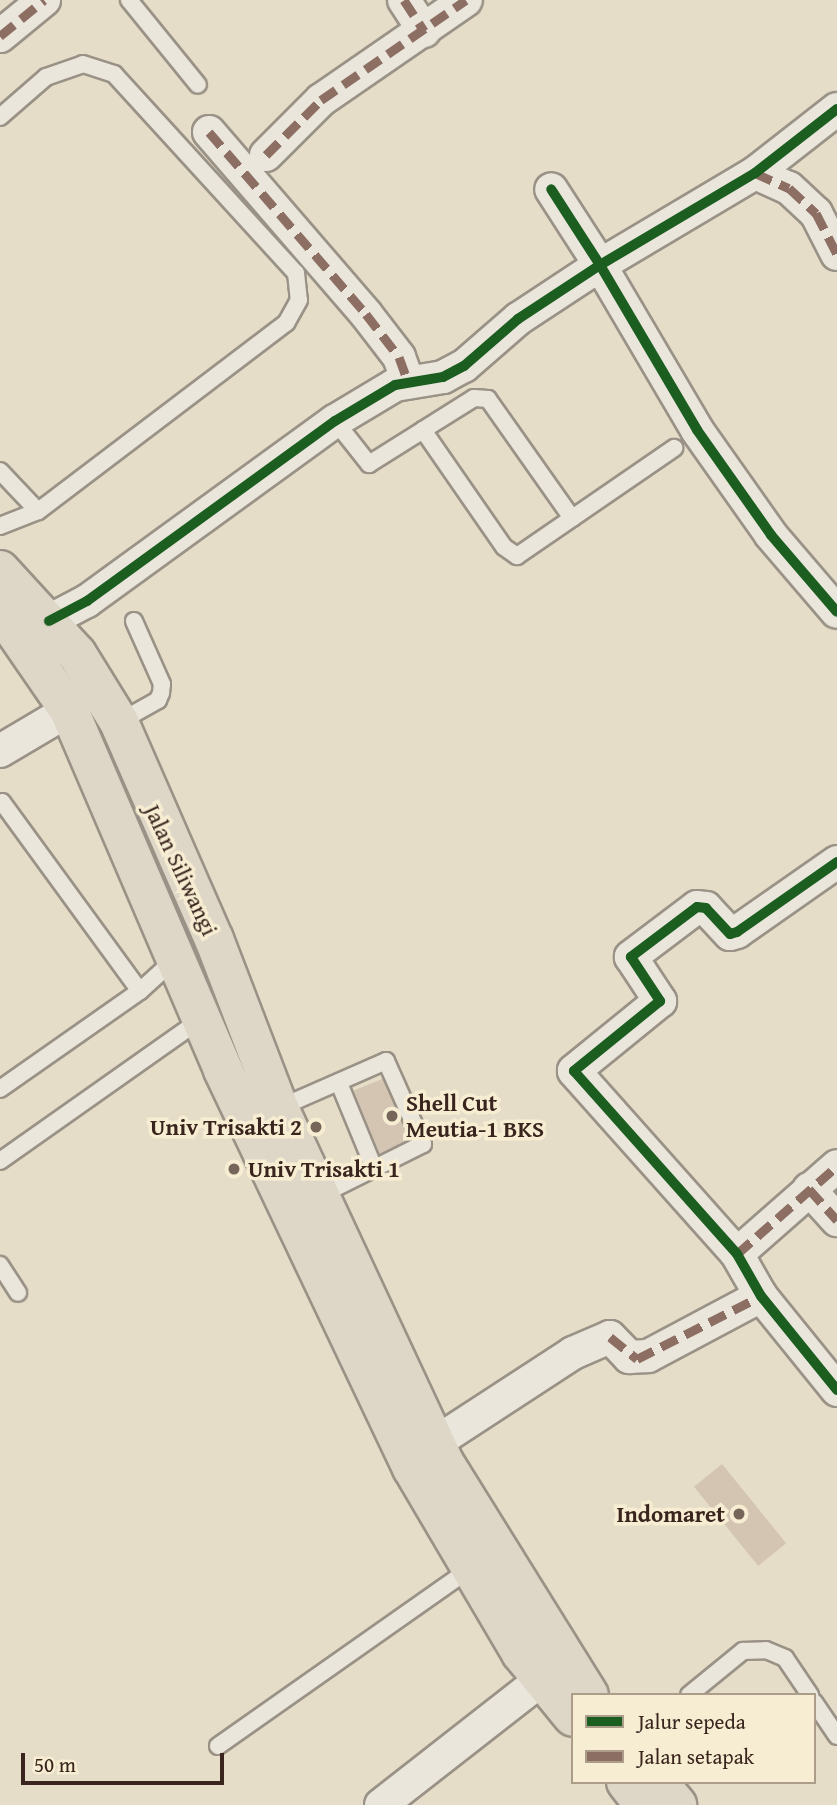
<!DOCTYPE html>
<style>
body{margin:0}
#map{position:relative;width:837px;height:1805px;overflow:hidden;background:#e6ddc8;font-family:"Gentium Book Plus",serif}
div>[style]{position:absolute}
.building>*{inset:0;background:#d4c5b3;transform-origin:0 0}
.roads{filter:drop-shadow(2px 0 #9a9286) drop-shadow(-2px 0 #9a9286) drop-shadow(0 2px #9a9286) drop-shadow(0 -2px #9a9286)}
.service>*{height:16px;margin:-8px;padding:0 8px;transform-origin:8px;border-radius:8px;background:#eae6dc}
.minor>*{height:32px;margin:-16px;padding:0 16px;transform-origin:16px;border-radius:16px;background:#eae6dc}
.primary>*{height:38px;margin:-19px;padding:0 19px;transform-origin:19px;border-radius:19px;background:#ded6c6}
.quiet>*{height:9px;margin-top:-4.5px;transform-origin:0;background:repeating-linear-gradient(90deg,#8d6e63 0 18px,transparent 0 27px)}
.cycleway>*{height:10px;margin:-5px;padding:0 5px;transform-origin:5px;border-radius:5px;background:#1b5e20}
.dots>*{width:19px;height:19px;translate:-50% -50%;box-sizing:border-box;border:4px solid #f7edd3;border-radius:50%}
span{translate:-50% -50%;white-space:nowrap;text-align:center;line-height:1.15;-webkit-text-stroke:7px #f7edd3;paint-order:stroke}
.street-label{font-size:23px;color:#39251d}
.poi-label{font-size:23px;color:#39251d;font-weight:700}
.left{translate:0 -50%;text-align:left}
.right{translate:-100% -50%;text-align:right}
.legend{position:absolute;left:571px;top:1693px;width:245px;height:91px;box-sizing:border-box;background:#f7edd3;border:2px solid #ab9d8a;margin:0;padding:9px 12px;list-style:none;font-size:21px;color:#39251d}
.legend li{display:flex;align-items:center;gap:14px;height:35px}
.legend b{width:35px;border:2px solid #ab9d8a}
.scale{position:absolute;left:21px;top:1753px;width:203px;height:32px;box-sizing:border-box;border:4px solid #39251d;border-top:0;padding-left:9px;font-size:21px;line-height:24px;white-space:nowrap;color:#39251d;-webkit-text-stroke:5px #f7edd3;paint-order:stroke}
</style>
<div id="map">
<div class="building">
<i style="left:402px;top:1071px;width:76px;height:52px;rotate:68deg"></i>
<i style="left:722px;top:1464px;width:102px;height:36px;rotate:51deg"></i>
</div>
<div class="roads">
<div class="service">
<i style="left:129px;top:0;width:109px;rotate:50.9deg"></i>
<i style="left:0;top:117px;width:61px;rotate:-41deg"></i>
<i style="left:46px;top:77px;width:39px;rotate:-19deg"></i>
<i style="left:83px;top:64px;width:33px;rotate:18deg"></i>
<i style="left:114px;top:74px;width:270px;rotate:47.6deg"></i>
<i style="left:296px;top:273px;width:27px;rotate:84deg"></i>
<i style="left:299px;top:300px;width:26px;rotate:119deg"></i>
<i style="left:286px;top:323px;width:311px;rotate:142.8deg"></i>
<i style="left:38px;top:511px;width:41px;rotate:158.5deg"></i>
<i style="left:335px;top:421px;width:55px;rotate:51.7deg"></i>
<i style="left:369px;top:464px;width:64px;rotate:-32.2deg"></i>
<i style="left:423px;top:430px;width:142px;rotate:55.3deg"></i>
<i style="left:504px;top:547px;width:16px;rotate:35deg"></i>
<i style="left:517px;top:556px;width:191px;rotate:-34.5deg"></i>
<i style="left:423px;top:430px;width:60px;rotate:-32.1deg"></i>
<i style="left:474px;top:398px;width:14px;rotate:4deg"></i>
<i style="left:488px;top:399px;width:146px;rotate:54.8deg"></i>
<i style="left:0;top:471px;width:55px;rotate:46.5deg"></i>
<i style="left:119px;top:722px;width:45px;rotate:-29.4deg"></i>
<i style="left:158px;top:700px;width:8px;rotate:-67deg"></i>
<i style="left:161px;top:693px;width:9px;rotate:-84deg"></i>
<i style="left:162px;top:684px;width:69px;rotate:-114deg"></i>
<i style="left:2px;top:802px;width:234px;rotate:53.9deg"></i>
<i style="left:339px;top:1083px;width:92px;rotate:67.6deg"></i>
<i style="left:0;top:1089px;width:171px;rotate:-35deg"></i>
<i style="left:140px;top:991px;width:46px;rotate:-42.4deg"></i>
<i style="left:279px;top:1108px;width:117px;rotate:-23.7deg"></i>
<i style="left:386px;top:1061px;width:91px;rotate:66deg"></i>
<i style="left:423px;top:1144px;width:116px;rotate:153.4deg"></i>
<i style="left:0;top:1161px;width:246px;rotate:-35.2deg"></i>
<i style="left:0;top:1265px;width:33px;rotate:57deg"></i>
<i style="left:689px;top:1695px;width:70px;rotate:-39.2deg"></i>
<i style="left:743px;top:1651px;width:23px;rotate:-2deg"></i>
<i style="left:766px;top:1650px;width:21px;rotate:23deg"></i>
<i style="left:785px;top:1658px;width:45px;rotate:56deg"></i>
<i style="left:814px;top:1702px;width:41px;rotate:55.9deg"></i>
<i style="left:218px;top:1746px;width:309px;rotate:-35.1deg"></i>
</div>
<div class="minor">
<i style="left:404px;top:0;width:37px;rotate:57deg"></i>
<i style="left:0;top:36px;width:57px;rotate:-39.3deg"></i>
<i style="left:837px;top:109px;width:104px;rotate:142deg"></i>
<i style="left:755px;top:173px;width:180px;rotate:149.3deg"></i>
<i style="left:600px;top:265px;width:191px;rotate:59.5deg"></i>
<i style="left:697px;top:430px;width:128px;rotate:54.8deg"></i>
<i style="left:771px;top:535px;width:101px;rotate:49.4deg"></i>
<i style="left:209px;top:132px;width:240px;rotate:49.2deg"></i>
<i style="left:366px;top:314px;width:54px;rotate:52.5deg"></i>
<i style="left:399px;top:357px;width:27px;rotate:70deg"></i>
<i style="left:266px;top:155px;width:78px;rotate:-45deg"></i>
<i style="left:321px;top:100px;width:176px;rotate:-34.6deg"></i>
<i style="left:755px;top:173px;width:37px;rotate:24deg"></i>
<i style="left:789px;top:188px;width:37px;rotate:43deg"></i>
<i style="left:816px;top:213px;width:46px;rotate:62.9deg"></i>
<i style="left:49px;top:621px;width:43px;rotate:-27.8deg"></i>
<i style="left:87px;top:601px;width:306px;rotate:-36deg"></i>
<i style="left:335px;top:421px;width:70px;rotate:-31deg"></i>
<i style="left:395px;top:385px;width:49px;rotate:-9.5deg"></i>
<i style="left:443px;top:377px;width:24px;rotate:-28deg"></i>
<i style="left:464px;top:366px;width:72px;rotate:-41deg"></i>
<i style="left:518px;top:319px;width:98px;rotate:-33.4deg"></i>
<i style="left:600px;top:265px;width:90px;rotate:-122.8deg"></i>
<i style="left:0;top:751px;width:80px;rotate:-30.7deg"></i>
<i style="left:837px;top:862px;width:122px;rotate:145deg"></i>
<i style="left:737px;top:932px;width:7px;rotate:164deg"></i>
<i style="left:730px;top:934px;width:35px;rotate:-133deg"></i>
<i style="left:706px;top:908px;width:9px;rotate:-174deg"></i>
<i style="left:697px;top:907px;width:83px;rotate:142.9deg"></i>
<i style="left:631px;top:957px;width:53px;rotate:56.6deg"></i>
<i style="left:660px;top:1001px;width:111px;rotate:140.9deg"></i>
<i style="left:574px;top:1071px;width:245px;rotate:48.3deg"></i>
<i style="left:737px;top:1254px;width:48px;rotate:60.3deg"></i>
<i style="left:761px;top:1296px;width:121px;rotate:51deg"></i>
<i style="left:809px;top:1189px;width:42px;rotate:47.9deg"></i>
<i style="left:737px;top:1254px;width:133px;rotate:-41.3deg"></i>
<i style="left:435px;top:1443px;width:165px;rotate:-33.1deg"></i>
<i style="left:573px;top:1353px;width:40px;rotate:-23.4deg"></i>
<i style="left:610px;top:1337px;width:28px;rotate:46deg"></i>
<i style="left:629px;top:1357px;width:19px;rotate:-3deg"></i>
<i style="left:648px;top:1356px;width:128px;rotate:-28deg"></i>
<i style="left:381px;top:1805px;width:204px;rotate:-38deg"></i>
</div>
<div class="primary">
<i style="left:0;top:570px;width:114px;rotate:47.5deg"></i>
<i style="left:77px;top:654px;width:80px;rotate:58.3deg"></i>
<i style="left:119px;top:722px;width:237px;rotate:66.4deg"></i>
<i style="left:214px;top:939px;width:181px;rotate:69deg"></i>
<i style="left:279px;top:1108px;width:391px;rotate:65deg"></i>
<i style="left:444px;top:1462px;width:274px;rotate:58.1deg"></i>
<i style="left:0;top:610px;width:121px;rotate:55.4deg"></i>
<i style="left:69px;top:710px;width:392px;rotate:66.8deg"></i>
<i style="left:223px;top:1070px;width:441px;rotate:64.6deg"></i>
<i style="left:412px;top:1468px;width:215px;rotate:59.5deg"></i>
<i style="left:521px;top:1653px;width:82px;rotate:50.9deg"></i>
<i style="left:626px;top:1782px;width:29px;rotate:52deg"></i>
<i style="left:658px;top:1782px;width:30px;rotate:50deg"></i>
</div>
</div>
<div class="quiet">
<i style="left:404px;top:0;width:37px;rotate:57deg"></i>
<i style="left:0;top:36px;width:57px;rotate:-39.3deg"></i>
<i style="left:209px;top:132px;width:240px;rotate:49.2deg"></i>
<i style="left:366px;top:314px;width:54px;rotate:52.5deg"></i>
<i style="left:399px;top:357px;width:27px;rotate:70deg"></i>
<i style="left:266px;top:155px;width:78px;rotate:-45deg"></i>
<i style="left:321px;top:100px;width:176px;rotate:-34.6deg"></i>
<i style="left:755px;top:173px;width:37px;rotate:24deg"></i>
<i style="left:789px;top:188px;width:37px;rotate:43deg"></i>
<i style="left:816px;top:213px;width:46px;rotate:62.9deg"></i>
<i style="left:809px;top:1189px;width:42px;rotate:47.9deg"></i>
<i style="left:737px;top:1254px;width:133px;rotate:-41.3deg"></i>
<i style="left:610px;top:1337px;width:35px;rotate:39deg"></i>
<i style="left:637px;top:1359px;width:139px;rotate:-26.9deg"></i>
</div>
<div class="cycleway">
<i style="left:837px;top:109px;width:104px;rotate:142deg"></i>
<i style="left:755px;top:173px;width:180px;rotate:149.3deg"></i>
<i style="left:600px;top:265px;width:191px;rotate:59.5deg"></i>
<i style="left:697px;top:430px;width:128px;rotate:54.8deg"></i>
<i style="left:771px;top:535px;width:101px;rotate:49.4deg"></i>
<i style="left:49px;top:621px;width:43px;rotate:-27.8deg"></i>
<i style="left:87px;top:601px;width:306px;rotate:-36deg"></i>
<i style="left:335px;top:421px;width:70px;rotate:-31deg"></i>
<i style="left:395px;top:385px;width:49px;rotate:-9.5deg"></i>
<i style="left:443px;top:377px;width:24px;rotate:-28deg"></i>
<i style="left:464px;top:366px;width:72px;rotate:-41deg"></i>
<i style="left:518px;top:319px;width:98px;rotate:-33.4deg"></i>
<i style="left:600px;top:265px;width:90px;rotate:-122.8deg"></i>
<i style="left:837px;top:862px;width:122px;rotate:145deg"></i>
<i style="left:737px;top:932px;width:7px;rotate:164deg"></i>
<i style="left:730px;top:934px;width:35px;rotate:-133deg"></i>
<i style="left:706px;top:908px;width:9px;rotate:-174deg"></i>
<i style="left:697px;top:907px;width:83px;rotate:142.9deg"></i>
<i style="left:631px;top:957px;width:53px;rotate:56.6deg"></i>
<i style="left:660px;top:1001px;width:111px;rotate:140.9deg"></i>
<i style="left:574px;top:1071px;width:245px;rotate:48.3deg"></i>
<i style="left:737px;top:1254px;width:48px;rotate:60.3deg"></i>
<i style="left:761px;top:1296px;width:121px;rotate:51deg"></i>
</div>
<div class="dots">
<i style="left:392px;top:1116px;background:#766559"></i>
<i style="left:316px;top:1127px;background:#766559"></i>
<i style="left:234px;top:1169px;background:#766559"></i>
<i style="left:739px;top:1514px;background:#766559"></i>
</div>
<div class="street-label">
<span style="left:181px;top:870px;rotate:65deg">Jalan Siliwangi</span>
</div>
<div class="poi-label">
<span class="left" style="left:406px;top:1116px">Shell Cut<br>Meutia-1 BKS</span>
<span class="right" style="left:302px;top:1127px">Univ Trisakti 2</span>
<span class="left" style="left:248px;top:1169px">Univ Trisakti 1</span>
<span class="right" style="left:725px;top:1514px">Indomaret</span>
</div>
<ul class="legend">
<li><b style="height:9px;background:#1b5e20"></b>Jalur sepeda</li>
<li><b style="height:9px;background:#8d6e63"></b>Jalan setapak</li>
</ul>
<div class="scale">50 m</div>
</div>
